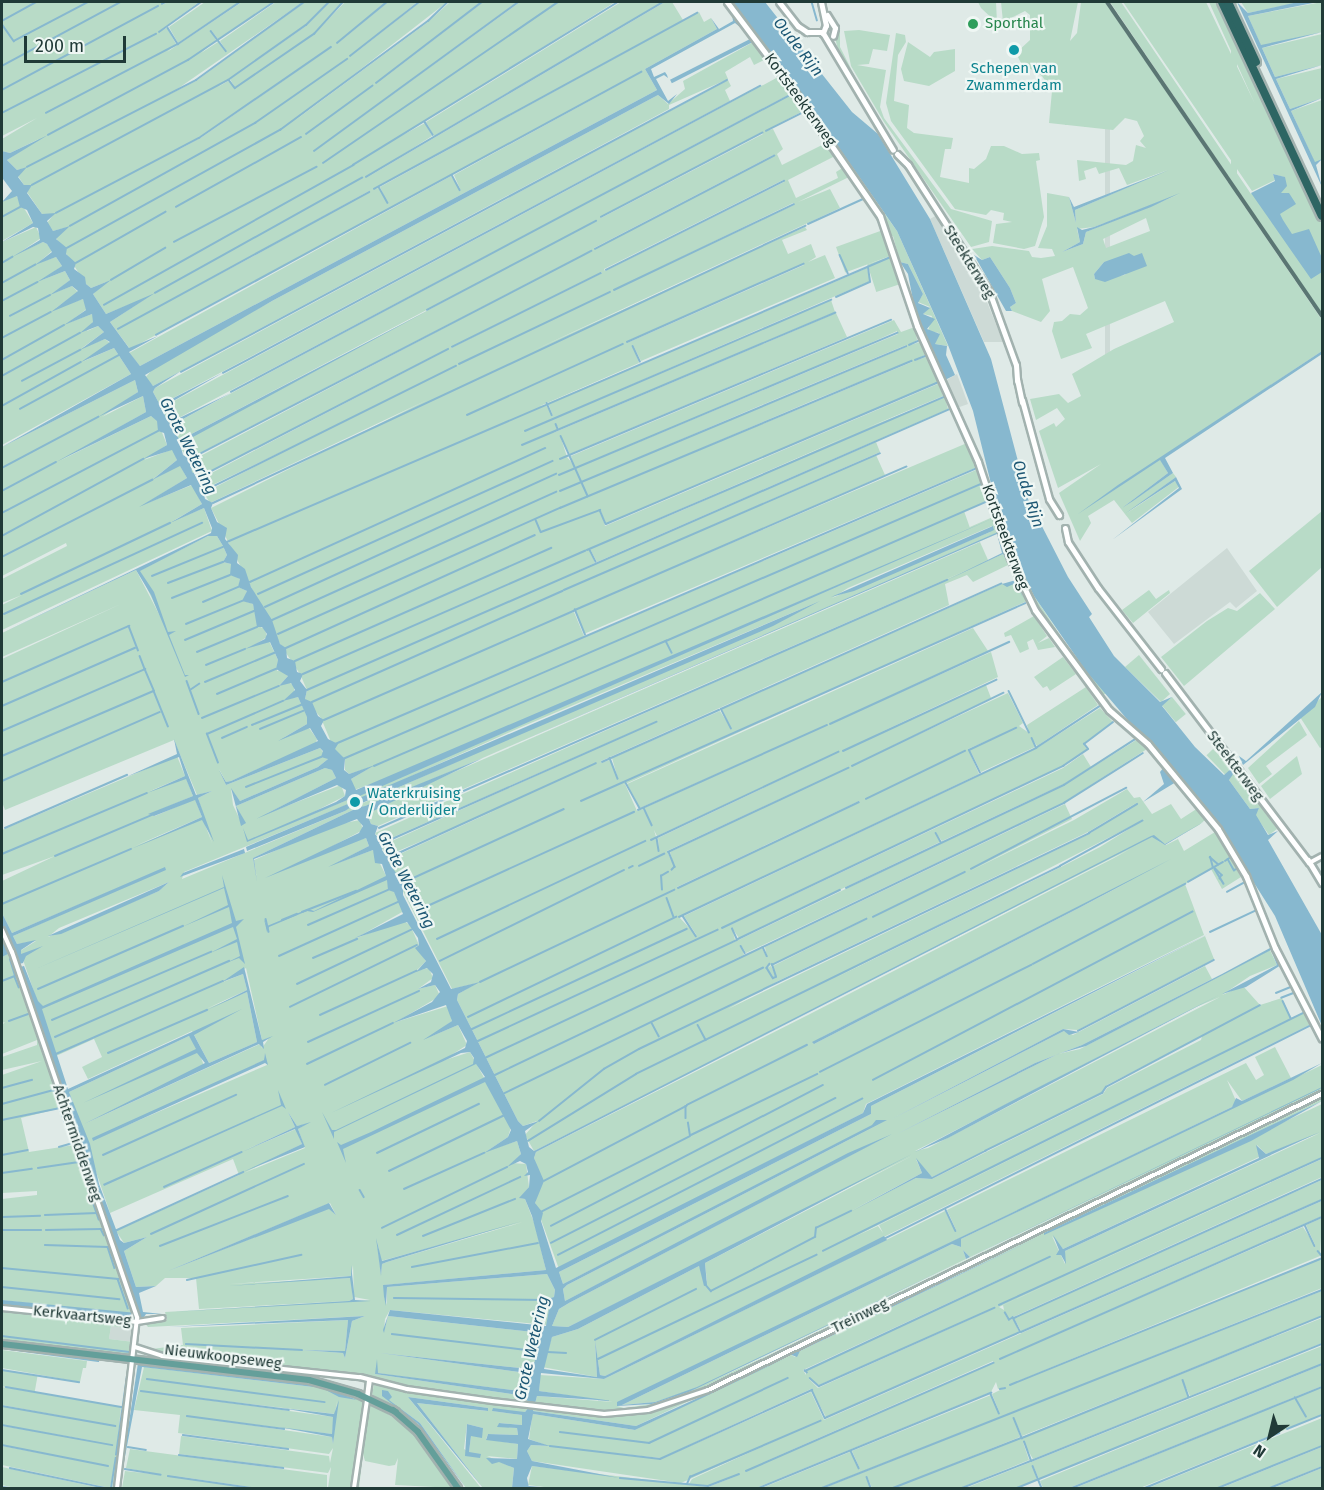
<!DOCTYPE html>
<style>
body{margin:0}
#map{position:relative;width:1324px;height:1490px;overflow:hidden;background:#dfeae7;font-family:"Fira Sans",sans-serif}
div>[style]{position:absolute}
.built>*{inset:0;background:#cddad6;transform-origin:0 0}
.green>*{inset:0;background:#b8dbc7;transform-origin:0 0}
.water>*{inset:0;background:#87b8cf;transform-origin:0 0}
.stream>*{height:1.5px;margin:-0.75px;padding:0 0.75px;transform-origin:0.75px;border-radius:0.75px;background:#87b8cf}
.roads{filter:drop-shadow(2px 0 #a2b2af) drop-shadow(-2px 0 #a2b2af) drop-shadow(0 2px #a2b2af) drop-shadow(0 -2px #a2b2af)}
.street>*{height:4px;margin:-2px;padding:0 2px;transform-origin:2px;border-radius:2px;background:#fff}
.secondary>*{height:5px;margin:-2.5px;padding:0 2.5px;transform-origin:2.5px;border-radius:2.5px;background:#fff}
.primary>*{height:6px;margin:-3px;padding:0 3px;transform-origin:3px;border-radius:3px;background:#649f9a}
.highway>*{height:8px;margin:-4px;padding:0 4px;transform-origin:4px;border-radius:4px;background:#2d6563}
.rail>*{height:4px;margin-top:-2px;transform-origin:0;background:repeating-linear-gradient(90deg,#eff7f4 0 4.5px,#5a7673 0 9px);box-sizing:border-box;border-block:2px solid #5a7673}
.dots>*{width:16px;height:16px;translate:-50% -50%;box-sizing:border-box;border:3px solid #eff7f4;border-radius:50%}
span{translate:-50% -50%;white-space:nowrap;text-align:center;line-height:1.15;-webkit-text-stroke:4.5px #eff7f4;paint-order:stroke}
.leisure-label{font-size:15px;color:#27864d}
.left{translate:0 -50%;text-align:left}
.culture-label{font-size:15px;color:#0d838f}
.street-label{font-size:15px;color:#203a37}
.water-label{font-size:16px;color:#1c5774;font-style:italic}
.frame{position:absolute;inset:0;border:3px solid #203a37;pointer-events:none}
.north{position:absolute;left:1240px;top:1406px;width:60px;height:60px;-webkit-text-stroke:4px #eff7f4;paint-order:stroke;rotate:215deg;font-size:16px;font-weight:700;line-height:24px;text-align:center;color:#203a37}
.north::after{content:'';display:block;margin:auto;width:21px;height:27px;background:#203a37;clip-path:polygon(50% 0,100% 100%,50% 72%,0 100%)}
.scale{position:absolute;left:24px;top:36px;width:102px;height:27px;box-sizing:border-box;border:3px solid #203a37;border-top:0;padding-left:8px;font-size:18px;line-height:21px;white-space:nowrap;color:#203a37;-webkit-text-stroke:4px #eff7f4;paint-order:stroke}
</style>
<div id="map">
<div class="built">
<i style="left:1105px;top:2px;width:5px;height:385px"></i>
<i style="clip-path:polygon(937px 215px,981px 287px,1003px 342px,984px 342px,930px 219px)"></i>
<i style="clip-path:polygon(957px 374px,968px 404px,954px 409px,943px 382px)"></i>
<i style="clip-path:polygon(1227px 548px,1257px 591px,1236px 608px,1230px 602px,1174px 644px,1148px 612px)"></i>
<i style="clip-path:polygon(111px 1326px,133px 1328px,134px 1342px,109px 1339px)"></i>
</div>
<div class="green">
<i style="clip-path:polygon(evenodd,2px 2px,164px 2px,162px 5px,168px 2px,199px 2px,158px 32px,167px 28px,176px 44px,167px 52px,242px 2px,273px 2px,218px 39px,211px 30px,216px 40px,201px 53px,218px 42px,227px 52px,220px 41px,276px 2px,303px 2px,170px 94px,196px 81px,305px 2px,328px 2px,305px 25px,218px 87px,228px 81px,234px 86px,230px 79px,306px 26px,330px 2px,343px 2px,318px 30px,345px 2px,386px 2px,337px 44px,388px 2px,417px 2px,350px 57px,420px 2px,447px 2px,294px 121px,428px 22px,450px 2px,481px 2px,376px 84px,483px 2px,517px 2px,313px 152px,520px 2px,615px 2px,401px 136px,425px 123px,432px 136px,366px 178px,665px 2px,672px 2px,683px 20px,373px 189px,379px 188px,388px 204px,380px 187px,699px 12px,704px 22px,711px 18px,717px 29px,645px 69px,657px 90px,140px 366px,129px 353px,451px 176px,461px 191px,454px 175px,642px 72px,130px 349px,110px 322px,148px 297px,106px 314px,93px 294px,106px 282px,91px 288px,86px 284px,56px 238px,68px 227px,53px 231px,47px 223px,54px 214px,42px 214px,27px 192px,31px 185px,24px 185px,18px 176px,25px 168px,17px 170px,7px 160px,39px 139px,10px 153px,2px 151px,2px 139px,37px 118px,2px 136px,2px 2px,333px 46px,202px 137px,176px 151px,201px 136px,333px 46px,2px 2px,370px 191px,252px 257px,182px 294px,369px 191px,370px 191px)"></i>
<i style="clip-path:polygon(205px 2px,239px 2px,178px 43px,169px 27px)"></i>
<i style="clip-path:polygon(621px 2px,662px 2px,434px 136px,426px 122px)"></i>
<i style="clip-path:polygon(978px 2px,996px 2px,997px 23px,981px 8px)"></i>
<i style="clip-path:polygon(evenodd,1001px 2px,1078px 2px,1070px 41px,1077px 33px,1081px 2px,1105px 2px,1322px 320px,1322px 351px,1089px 506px,1160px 459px,1168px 473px,1122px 508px,1173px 473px,1176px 477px,1127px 513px,1175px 481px,1180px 486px,1132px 523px,1114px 500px,1088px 516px,1091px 523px,1080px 541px,1059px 493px,1101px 464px,1058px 488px,1039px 431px,1054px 423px,1056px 427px,1065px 419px,1057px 408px,1036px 420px,1030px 399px,1059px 394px,1068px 403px,1081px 396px,1072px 374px,1114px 349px,1174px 322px,1165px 301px,1086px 334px,1092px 348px,1061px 359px,1052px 331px,1054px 322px,1062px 321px,1070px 314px,1080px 315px,1088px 308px,1073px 267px,1042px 279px,1050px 311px,1041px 322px,1012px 311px,1010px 307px,1016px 303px,1010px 288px,990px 257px,982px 260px,972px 249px,992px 246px,1029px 251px,1032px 257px,1041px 258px,1055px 256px,1052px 249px,1038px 248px,1047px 226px,1047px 193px,1069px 197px,1076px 223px,1075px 210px,1168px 170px,1127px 185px,1119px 168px,1099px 174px,1096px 167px,1084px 171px,1086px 179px,1079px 181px,1077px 160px,1126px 165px,1133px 161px,1136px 145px,1146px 148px,1140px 141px,1144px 136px,1137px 121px,1125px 118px,1113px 130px,1049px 123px,1052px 91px,1042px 76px,1021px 63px,1016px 53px,1030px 40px,1030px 15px,1025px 11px,1003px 22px,1001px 2px,1180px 194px,1086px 232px,1083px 244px,1062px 252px,1080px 242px,1077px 229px,1094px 227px,1180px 194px,1001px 2px,1146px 218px,1150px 231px,1106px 248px,1103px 239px,1146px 218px,1001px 2px,1134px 256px,1125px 275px,1095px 279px,1094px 274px,1104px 262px,1134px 256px)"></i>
<i style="clip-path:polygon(1110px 2px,1121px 2px,1251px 194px,1284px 177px,1273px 174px,1275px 180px,1252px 191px,1123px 2px,1206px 2px,1255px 104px,1209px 2px,1220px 2px,1322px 220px,1322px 314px)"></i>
<i style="left:1231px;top:2px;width:6px;height:217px"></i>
<i style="clip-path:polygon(1241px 2px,1302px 2px,1248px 13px)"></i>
<i style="clip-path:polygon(1322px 2px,1322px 32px,1261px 46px,1248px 16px)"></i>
<i style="clip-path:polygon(840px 30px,840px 47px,876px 118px,933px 198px,966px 249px,868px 109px,840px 57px,835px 38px)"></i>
<i style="clip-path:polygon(859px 30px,890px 35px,887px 51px,873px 49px,869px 64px,857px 65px,886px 70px,880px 107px,884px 118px,951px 209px,992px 221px,989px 242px,971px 247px,884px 122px,851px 66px,844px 31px)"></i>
<i style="clip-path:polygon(896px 33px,905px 35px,906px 42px,898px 55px,894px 101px,909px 105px,907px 128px,914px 133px,953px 138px,951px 149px,945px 149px,940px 177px,969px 183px,969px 168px,974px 169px,986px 159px,991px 146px,1004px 146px,1022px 154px,1039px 153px,1040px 160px,1036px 161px,1044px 217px,1035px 246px,1024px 249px,993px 243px,996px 224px,1012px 222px,1003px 220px,1004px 213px,991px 210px,986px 215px,955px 209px,891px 121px,886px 103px)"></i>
<i style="clip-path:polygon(1322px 34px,1322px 65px,1275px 77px,1262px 48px)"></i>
<i style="clip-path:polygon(755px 41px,768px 58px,754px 65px,750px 57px,725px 72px,728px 79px,669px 105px,669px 109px,153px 386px,145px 378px,156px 365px,272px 301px,658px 95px,668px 104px,685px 89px,683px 81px)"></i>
<i style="clip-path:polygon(908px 42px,930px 57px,934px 52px,955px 49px,955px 71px,929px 86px,904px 81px,901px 69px)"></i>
<i style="clip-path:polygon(1322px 68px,1322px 98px,1290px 109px,1276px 79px)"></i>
<i style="clip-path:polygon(evenodd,780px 76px,792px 93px,611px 189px,792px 94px,803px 111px,765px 131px,773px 129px,783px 149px,777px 154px,782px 165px,828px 142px,835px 156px,788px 180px,796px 198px,838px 178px,836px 172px,844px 167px,851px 176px,798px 202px,830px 189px,840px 208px,532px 351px,805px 227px,807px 230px,782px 240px,788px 254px,811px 244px,816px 257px,808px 262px,825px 255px,835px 278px,641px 361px,633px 345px,639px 363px,540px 406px,546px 405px,553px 416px,548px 403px,837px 281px,867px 268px,870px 281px,516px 435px,831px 300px,835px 312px,559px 429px,556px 424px,558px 430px,553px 433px,836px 313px,847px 337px,570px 454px,560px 435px,567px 457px,573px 464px,571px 456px,894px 320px,901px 332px,915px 327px,917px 340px,908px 346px,920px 342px,926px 354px,914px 361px,929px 356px,940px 382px,606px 524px,600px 509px,605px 526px,940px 383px,943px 396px,864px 429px,945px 397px,948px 409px,597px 562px,590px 549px,595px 563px,560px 579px,876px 442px,880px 452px,564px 590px,876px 455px,885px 475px,561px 616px,574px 612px,584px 636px,578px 640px,976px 470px,988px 501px,964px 511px,970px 528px,405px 772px,354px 790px,351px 779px,371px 767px,349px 774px,345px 770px,345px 759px,336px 754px,321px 718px,305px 699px,307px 690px,300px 674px,280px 644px,211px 508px,427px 400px,210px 503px,204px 493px,308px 439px,204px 489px,198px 480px,449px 349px,199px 477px,192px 472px,189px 462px,592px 250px,188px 459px,180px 447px,182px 442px,542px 249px,180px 440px,170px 426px,588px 202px,169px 423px,161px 408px,780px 76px,762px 132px,763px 134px,601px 218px,601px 217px,762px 132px,780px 76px,773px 155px,774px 156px,594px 249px,594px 248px,773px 155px,780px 76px,783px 180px,784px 182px,605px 271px,604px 269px,783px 180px,780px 76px,794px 203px,794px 205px,614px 290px,793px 203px,794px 203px,780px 76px,804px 264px,804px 265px,627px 343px,630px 340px,804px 264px,780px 76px,602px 272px,602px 273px,451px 348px,451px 347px,602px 272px,780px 76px,897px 331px,898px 334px,579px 467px,846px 354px,897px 331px,780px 76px,906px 345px,906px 347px,591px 478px,776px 399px,906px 345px,780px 76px,912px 361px,912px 362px,620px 483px,814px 400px,912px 361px,780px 76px,857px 432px,683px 510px,606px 542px,607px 541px,857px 432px)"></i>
<i style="clip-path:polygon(728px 80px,731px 86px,725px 90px,730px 101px,160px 405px,153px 392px,155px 388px)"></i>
<i style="clip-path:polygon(1322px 100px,1322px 159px,1315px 163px,1291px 111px)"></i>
<i style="clip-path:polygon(849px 164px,897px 231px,948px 346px,935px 344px,939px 333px,928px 331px,932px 316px,923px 314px,930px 307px,918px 302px,923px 294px,908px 264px,900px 262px,893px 236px,890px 237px)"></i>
<i style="clip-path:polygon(16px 195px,33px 223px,2px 241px,2px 202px)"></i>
<i style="clip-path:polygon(36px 227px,41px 238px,19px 253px,43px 242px,47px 244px,52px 251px,38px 263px,56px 257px,62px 266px,42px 280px,65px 271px,70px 280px,54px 293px,72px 286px,78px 292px,56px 308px,83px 299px,88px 308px,68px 323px,92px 314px,95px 319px,87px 331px,98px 326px,104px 332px,82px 348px,105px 339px,110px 343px,84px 361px,114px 348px,131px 374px,2px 445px,2px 242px)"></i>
<i style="left:883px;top:230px;width:27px;height:50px;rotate:70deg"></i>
<i style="left:893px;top:256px;width:29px;height:27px;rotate:72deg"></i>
<i style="clip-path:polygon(135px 380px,138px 392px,102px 417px,143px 396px,146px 412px,61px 460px,151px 416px,157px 420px,167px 445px,144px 460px,173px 449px,177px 460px,153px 479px,180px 465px,187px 478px,145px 504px,192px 485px,202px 504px,173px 521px,204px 508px,212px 531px,2px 630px,2px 605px,22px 595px,2px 603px,2px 579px,67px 546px,66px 543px,2px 576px,2px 447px)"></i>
<i style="left:967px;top:443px;width:26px;height:426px;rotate:67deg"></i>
<i style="clip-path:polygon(990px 492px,1034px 596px,1066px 644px,1106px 693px,1101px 697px,1042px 618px,1013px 561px)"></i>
<i style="clip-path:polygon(1322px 511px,1322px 567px,1277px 607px,1249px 571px)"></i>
<i style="clip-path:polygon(evenodd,995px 516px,999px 532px,485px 757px,380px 801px,362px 807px,357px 804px,357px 796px,390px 781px,995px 516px,992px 526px,990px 532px,832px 598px,848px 588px,992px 526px,995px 516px,820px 601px,363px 803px,358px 800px,519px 728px,820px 601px)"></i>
<i style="clip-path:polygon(evenodd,208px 536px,217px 536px,223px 546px,227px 555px,223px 562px,231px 564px,231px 574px,240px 579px,239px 587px,247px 591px,244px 601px,253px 604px,258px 626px,265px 629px,267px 637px,253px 646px,269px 641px,278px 660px,277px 671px,283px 670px,288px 676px,279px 686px,289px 682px,294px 686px,294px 693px,286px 699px,298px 697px,307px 716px,307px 724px,283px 738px,309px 728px,317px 739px,316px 743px,231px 781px,226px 782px,219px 769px,226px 785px,320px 748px,328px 759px,318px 767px,240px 801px,231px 789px,233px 805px,242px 824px,245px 823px,236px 806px,325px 768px,332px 770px,336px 778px,266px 814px,341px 785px,345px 796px,300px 819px,350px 799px,355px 809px,253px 858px,257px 880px,254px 860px,334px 825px,360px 820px,363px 830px,329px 848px,366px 838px,369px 846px,335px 864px,373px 850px,404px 911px,356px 938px,404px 921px,410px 925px,419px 945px,416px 947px,426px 961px,416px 971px,429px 968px,433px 978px,418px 989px,435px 985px,440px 996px,396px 1022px,448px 1006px,452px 1021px,432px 1036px,458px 1025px,467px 1045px,442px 1061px,470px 1052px,511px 1127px,508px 1137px,487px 1151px,517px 1141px,521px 1154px,512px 1163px,526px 1164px,529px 1187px,520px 1198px,525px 1199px,535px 1225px,546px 1270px,384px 1285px,384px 1297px,387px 1305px,387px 1287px,547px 1274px,555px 1290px,554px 1297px,545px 1300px,550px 1304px,547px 1325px,390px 1310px,385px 1319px,384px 1332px,388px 1316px,533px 1332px,538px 1334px,541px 1342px,535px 1362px,520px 1368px,380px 1353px,527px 1373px,530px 1378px,527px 1388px,512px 1390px,430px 1380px,377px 1373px,377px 1369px,375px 1374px,526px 1396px,529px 1407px,525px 1412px,492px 1411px,522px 1415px,522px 1425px,499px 1423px,498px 1426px,517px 1428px,518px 1435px,488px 1434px,486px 1439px,518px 1444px,517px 1459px,487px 1456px,514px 1468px,512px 1488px,483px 1488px,417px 1403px,487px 1411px,488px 1408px,408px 1397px,481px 1488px,466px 1488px,420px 1423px,390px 1401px,418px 1424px,464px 1488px,460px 1488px,414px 1424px,372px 1394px,374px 1385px,390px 1388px,389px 1384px,365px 1377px,162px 1355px,138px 1344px,152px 1349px,183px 1345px,181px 1328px,348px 1320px,345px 1351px,302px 1350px,343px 1353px,345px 1358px,352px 1321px,365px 1316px,148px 1327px,144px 1322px,167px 1320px,165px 1312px,370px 1300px,354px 1297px,353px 1265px,351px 1276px,229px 1284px,351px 1278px,353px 1299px,349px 1301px,199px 1309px,196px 1278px,165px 1278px,156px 1286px,136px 1287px,124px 1251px,147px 1237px,124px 1243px,116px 1231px,239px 1175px,233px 1159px,110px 1213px,69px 1092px,189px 1036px,197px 1046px,204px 1066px,84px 1124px,260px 1044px,262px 1048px,269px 1038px,262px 1040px,246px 968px,223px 982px,243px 974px,247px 990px,206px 1009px,247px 992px,257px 1042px,209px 1063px,192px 1031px,88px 1079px,82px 1067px,102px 1057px,94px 1039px,56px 1056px,20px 951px,36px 941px,17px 944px,13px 936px,165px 868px,12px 933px,2px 913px,2px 881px,55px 856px,2px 875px,2px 830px,177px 756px,185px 776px,148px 792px,186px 778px,193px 796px,150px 814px,155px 816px,195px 799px,202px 817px,135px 846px,203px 819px,212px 843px,198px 798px,212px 791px,197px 795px,174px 740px,5px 810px,2px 802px,2px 659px,121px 604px,2px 657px,2px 633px,136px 570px,161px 618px,139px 571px,208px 536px,351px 803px,345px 811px,182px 879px,184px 872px,351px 803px,208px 536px,169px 882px,159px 891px,48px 937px,59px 928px,169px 882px,208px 536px,264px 1054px,267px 1065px,93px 1140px,265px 1060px,264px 1054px,208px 536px,288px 1112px,297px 1126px,306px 1124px,298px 1129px,305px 1148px,244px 1173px,302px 1144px,296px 1129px,246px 1150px,295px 1127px,288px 1112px,208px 536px,330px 1203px,336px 1215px,329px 1208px,168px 1271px,330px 1203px,208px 536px,523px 1222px,387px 1262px,382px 1264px,381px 1275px,377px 1241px,381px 1261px,523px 1222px,208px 536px,467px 1424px,483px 1428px,477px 1436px,471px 1436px,469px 1452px,464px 1449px,467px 1424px)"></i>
<i style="clip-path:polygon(980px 542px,988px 560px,979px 565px,378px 826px,371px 824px,368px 816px,369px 810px,420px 787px)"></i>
<i style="clip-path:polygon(evenodd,1003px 554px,1008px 565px,973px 582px,967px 575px,945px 584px,949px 605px,601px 761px,601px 763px,610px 760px,618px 779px,612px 758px,720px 711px,732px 730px,722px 709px,1002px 584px,1015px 583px,1027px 601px,621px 786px,625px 784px,637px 811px,643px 809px,653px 827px,644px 808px,827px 725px,640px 808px,627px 784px,973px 628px,988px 651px,829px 724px,991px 652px,998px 677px,873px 736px,986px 685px,991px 698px,857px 763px,1008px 693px,1023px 723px,1019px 726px,1029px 733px,1027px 725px,1086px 687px,1098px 705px,1037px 746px,1031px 737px,1035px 747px,981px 772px,970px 750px,1016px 728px,968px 749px,979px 774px,679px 917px,697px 936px,684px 916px,1037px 748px,1100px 708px,1113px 722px,1083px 744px,1087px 749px,1062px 766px,721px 929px,1063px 768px,1083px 754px,1091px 767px,1064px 784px,942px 841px,935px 832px,940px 842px,739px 938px,732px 928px,735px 940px,732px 943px,1064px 785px,1138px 739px,1147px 749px,1061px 804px,746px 953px,741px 945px,744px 955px,731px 961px,762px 948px,767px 958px,765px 947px,1065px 804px,1072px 819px,970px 871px,1074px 820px,1127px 789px,1134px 798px,1140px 797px,1152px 814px,1171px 804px,1181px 819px,1198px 808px,1205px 820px,1199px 825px,1165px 844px,1156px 840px,1166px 845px,1178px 839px,1184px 851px,1215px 832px,1241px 877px,1222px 889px,1211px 869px,1185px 884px,1204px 935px,866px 1104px,863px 1113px,559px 1269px,535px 1203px,541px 1181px,534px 1158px,536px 1152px,808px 1015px,1114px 858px,1130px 849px,534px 1151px,525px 1135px,537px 1121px,523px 1126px,518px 1121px,457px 1000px,458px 994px,477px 983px,452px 989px,389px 863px,389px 859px,498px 809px,386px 856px,381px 846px,657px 721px,382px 842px,375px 833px,1003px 554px,839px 752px,658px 838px,659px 852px,657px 839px,650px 840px,656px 837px,654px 830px,657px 836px,839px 752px,1003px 554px,823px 779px,670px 852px,674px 866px,667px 851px,823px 779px,1003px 554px,859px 801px,860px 802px,677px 888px,677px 887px,859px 801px,1003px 554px,1138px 802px,1089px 834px,728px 1009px,778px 981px,1088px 832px,1138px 802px,1003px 554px,1145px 819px,1100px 847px,1061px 867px,837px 977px,1145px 819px,1003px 554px,1132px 880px,1079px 908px,814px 1044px,822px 1037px,1132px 880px,1003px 554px,867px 919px,773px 966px,776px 976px,771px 966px,765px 968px,867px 919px)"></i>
<i style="clip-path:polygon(1149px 590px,1156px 599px,1169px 590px,1170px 593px,1133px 623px,1122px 610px)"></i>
<i style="clip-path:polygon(1260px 593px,1275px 609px,1184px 686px,1161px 657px,1207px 621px,1228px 608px,1237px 611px)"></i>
<i style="clip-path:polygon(1034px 616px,1047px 636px,1038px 643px,1049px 638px,1055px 647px,1038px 650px,1033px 639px,1027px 642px,1029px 649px,1020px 653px,1011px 635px,1005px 637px,1004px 633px)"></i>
<i style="clip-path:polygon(1139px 655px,1170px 694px,1161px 702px,1125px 667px)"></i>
<i style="clip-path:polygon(1063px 657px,1076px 674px,1050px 691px,1047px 686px,1043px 688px,1034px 677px)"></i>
<i style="left:1172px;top:697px;width:22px;height:13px;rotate:51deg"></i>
<i style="clip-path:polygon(1322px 697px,1322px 747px,1320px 748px,1300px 717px)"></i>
<i style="clip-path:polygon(1299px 721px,1307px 735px,1266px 766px,1272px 774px,1259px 784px,1248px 768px)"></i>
<i style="left:1213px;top:749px;width:28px;height:9px;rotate:46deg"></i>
<i style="clip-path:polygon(1297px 756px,1302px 774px,1270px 799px,1261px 786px)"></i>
<i style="clip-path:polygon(1237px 772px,1277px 829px,1269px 835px,1255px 815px,1259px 808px,1250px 809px,1229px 780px,1230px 774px)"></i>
<i style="clip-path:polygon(evenodd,1205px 936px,1214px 959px,1078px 1030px,1063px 1029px,890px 1120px,1064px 1031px,1073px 1035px,1205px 966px,1212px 979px,1082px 1045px,1035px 1063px,897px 1134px,1058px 1054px,1080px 1049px,1270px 950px,1277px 965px,1250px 976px,1222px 995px,1243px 986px,1260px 1005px,1282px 998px,1291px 1018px,1305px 1012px,1311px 1024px,605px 1376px,600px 1375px,595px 1341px,597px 1377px,542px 1367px,552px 1337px,578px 1329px,699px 1266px,707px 1282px,705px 1263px,912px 1156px,568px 1327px,552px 1326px,559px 1309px,569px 1303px,891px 1134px,565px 1301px,563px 1289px,567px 1285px,887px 1120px,563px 1284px,559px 1272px,871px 1114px,871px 1106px,1205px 936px,1220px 997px,928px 1148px,915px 1151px,1196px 1007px,1220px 997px,1205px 936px,1202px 1036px,1201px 1040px,1107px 1088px,1103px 1094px,932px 1179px,916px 1178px,851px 1211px,922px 1173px,916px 1159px,932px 1177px,1102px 1093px,1107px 1085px,1202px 1036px,1205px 936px,1207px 1061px,879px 1225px,883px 1233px,878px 1226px,854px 1237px,1207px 1061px)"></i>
<i style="clip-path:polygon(evenodd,11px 952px,134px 1315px,2px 1300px,2px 1199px,37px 1195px,37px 1191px,2px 1193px,2px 1075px,42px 1061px,2px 1070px,2px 1057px,37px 1045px,37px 1040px,2px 1054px,2px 1025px,5px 1022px,2px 1023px,2px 957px,11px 952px,61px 1108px,74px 1145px,29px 1152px,21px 1118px,61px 1108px)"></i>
<i style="clip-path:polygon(evenodd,1275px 1047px,1291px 1078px,1242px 1101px,1227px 1080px,1236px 1101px,1232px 1107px,619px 1402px,617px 1406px,624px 1408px,652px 1404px,689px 1392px,697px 1388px,655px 1402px,622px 1405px,952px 1244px,961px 1247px,961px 1239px,1322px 1065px,1322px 1101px,1044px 1235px,1322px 1104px,1322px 1158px,999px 1307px,1004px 1310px,1003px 1305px,1322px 1159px,1322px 1177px,1013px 1317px,1009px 1319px,1005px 1314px,1008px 1320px,1013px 1319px,1019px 1332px,826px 1417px,811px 1389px,661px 1458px,584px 1450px,661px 1459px,811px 1392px,824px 1420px,1322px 1201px,1322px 1216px,999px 1359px,1303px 1227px,1316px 1247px,1306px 1225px,1322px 1218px,1320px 1256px,1009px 1385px,1321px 1258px,1322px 1288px,1099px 1378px,1322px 1291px,1322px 1316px,1022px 1436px,1014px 1418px,1020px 1437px,903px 1484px,1322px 1318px,1322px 1343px,1190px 1396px,1182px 1379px,1188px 1397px,1033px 1459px,1023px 1442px,1029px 1460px,960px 1488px,872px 1488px,867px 1476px,870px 1488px,824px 1488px,1097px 1379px,820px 1488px,762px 1488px,850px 1452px,860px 1469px,852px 1451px,991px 1395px,1000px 1414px,992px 1394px,1006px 1387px,998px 1389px,996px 1382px,991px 1392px,756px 1488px,552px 1488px,528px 1485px,532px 1466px,708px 1487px,739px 1475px,708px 1486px,689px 1484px,692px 1479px,820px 1420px,681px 1483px,532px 1461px,527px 1451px,531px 1445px,548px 1446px,529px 1439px,532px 1417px,533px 1414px,635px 1430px,784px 1356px,636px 1426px,533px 1411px,537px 1396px,613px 1402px,539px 1391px,540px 1375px,604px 1379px,945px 1211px,957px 1232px,947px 1210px,1246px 1063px,1256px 1080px,1264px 1075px,1255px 1057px,1275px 1047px,1320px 1133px,1065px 1251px,1065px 1264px,1052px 1236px,1063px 1249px,1259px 1157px,1257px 1145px,1266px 1154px,1320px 1133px,1275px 1047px,1165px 1164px,767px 1356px,699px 1387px,966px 1259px,963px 1250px,970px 1257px,1165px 1164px,1275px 1047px,1041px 1236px,800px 1351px,795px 1357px,789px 1354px,1041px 1236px,1275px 1047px,1050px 1256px,806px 1371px,806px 1375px,803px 1370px,1050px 1256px,1275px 1047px,995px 1308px,818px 1388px,808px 1378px,819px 1385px,995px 1308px,1275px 1047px,993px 1361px,994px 1363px,744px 1471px,993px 1361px)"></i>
<i style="clip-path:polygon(1322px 1180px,1322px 1199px,1021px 1331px,1014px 1318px)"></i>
<i style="clip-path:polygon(2px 1310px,135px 1323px,136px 1329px,111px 1326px,109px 1339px,134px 1342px,131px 1355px,2px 1342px)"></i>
<i style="clip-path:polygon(1322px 1346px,1322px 1364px,1039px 1479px,1033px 1465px,1037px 1480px,1015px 1488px,966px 1488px)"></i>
<i style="clip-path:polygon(2px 1350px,87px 1361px,86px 1368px,83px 1368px,80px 1382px,2px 1368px)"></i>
<i style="clip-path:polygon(evenodd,136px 1362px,272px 1378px,326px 1386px,365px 1400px,353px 1488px,328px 1488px,331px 1467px,328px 1473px,179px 1454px,181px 1436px,329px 1456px,330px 1463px,333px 1448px,329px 1454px,178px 1433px,180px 1415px,134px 1410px,144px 1367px,322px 1388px,356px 1400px,323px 1386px,136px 1362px,140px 1391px,335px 1414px,337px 1401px,333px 1444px,332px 1437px,186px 1416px,332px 1434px,334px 1417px,140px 1391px)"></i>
<i style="clip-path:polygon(1322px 1365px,1322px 1386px,1069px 1488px,1043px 1488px,1040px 1481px)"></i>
<i style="left:2px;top:1370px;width:36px;height:16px;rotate:10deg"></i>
<i style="clip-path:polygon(2px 1387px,121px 1407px,116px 1456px,125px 1400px,115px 1488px,112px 1488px,115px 1462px,110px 1488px,2px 1465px,2px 1446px,109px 1466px,2px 1445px,2px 1426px,112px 1444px,2px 1425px,2px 1406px,116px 1426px,2px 1405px)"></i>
<i style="clip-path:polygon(1322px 1387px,1322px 1415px,1140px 1488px,1075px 1488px,1295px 1398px,1306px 1417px,1296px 1398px)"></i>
<i style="clip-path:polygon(369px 1401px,414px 1432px,455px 1488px,395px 1485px,398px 1458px,395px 1465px,389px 1466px,365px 1461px,363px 1454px,359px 1488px,356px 1488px)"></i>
<i style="clip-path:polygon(1322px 1418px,1322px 1446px,1216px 1488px,1148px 1488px)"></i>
<i style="clip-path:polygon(1322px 1447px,1322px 1466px,1268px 1488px,1221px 1488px)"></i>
<i style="clip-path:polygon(130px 1449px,327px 1475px,327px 1488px,257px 1488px,168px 1475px,246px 1488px,122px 1488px,125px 1471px,162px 1475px,126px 1468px)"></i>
<i style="clip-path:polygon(2px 1467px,100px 1488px,15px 1488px,2px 1485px)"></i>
<i style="clip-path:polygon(1322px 1468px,1322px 1488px,1273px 1488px)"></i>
</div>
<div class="water">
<i style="clip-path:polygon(730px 2px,765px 2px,852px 112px,878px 134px,930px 219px,991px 359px,1028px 499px,1068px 577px,1092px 614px,1089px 617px,1114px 656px,1160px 702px,1172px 697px,1162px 706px,1195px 747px,1224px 775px,1232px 768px,1216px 747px,1236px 770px,1229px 780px,1250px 809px,1259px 808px,1256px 815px,1268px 835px,1278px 831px,1268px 840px,1322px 935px,1322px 1026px,1275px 916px,1218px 826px,1086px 671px,1034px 596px,1001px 524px,973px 411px,948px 345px,897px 231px,791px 79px)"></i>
<i style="clip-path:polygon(1237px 2px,1248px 13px,1298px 2px,1318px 2px,1248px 16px,1261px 45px,1322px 32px,1262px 48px,1275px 77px,1322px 65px,1276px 79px,1290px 109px,1322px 98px,1291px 111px,1315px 162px,1322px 159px,1316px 165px,1322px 187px)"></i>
<i style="clip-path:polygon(732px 14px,740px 27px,735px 23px,651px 69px,654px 77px,665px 72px,667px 75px,668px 78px,664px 75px,656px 79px,668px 101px,677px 94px,669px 104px,658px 95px,272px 301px,145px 375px,153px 386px,181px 371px,155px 388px,153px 392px,160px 405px,224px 372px,161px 408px,169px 423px,231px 393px,170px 426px,180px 440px,429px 310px,180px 444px,183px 455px,190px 459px,192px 472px,200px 477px,205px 499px,213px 503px,211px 508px,217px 522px,227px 528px,225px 539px,238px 555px,237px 563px,245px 569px,251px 587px,272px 620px,280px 644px,286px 648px,287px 658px,295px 661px,297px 672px,303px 674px,300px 681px,307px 690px,305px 699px,312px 702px,318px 716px,324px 720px,321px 726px,328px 739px,338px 744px,335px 749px,345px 759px,344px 770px,349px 774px,375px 765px,351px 779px,356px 790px,994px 518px,355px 798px,360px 807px,365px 806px,483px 758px,367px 814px,371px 824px,378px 826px,375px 834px,383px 844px,382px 850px,386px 856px,391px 854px,389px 863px,403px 883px,403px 895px,451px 989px,480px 982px,458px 994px,457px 1000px,518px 1121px,523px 1126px,539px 1121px,525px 1131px,529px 1147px,534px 1151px,1151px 836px,1154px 835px,1165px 844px,1205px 821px,1165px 845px,1152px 837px,536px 1152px,534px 1158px,544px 1181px,535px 1203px,543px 1213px,541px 1221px,556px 1268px,863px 1113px,867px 1104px,1210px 933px,871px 1106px,871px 1114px,559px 1272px,563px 1284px,872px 1125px,876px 1120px,887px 1120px,567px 1285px,563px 1289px,565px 1301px,848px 1153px,892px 1134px,569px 1303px,559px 1309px,552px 1326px,568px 1327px,912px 1154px,705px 1263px,707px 1285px,704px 1286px,699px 1266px,578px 1329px,552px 1337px,544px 1369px,597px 1377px,595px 1340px,600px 1375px,605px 1376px,884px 1236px,887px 1240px,604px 1379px,541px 1373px,539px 1391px,613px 1401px,537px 1396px,533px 1411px,636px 1426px,786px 1358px,635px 1430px,533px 1414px,528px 1439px,550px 1446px,531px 1445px,527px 1451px,532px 1461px,620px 1478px,532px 1466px,527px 1478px,529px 1488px,512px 1488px,514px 1468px,499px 1462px,492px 1464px,486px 1458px,517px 1459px,518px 1444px,486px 1440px,488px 1434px,518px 1435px,517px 1428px,497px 1427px,499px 1423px,522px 1425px,522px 1415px,492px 1411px,493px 1408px,525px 1412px,529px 1407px,526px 1396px,375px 1374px,377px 1359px,378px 1373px,512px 1390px,527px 1388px,530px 1378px,527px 1373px,380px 1353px,520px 1368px,535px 1362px,534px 1351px,541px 1342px,538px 1334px,533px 1332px,388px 1316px,384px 1333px,383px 1330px,390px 1310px,546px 1326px,550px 1304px,544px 1300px,554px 1297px,555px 1290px,547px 1274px,387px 1287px,386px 1306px,384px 1297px,383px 1285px,546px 1270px,532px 1216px,525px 1199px,519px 1198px,529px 1187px,530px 1175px,524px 1176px,528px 1172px,526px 1164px,520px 1161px,507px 1167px,521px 1154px,517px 1141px,484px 1153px,508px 1137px,511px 1130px,485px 1082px,343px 1149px,346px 1163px,337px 1142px,341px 1145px,371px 1132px,485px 1077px,476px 1064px,334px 1132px,334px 1139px,322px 1112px,332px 1130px,336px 1130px,473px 1064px,474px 1058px,470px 1052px,461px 1053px,331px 1113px,465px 1048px,467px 1041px,458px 1025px,423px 1040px,452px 1021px,446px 1005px,393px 1023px,432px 1002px,440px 992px,435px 985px,418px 989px,431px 982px,433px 974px,427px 968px,416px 972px,426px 961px,415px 948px,419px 945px,418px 938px,407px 922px,355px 938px,403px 914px,394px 892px,388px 890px,387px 880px,313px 912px,307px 911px,269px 927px,267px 932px,264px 919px,267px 926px,308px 909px,314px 911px,386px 876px,382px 864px,375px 863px,373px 850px,328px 867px,369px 846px,366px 838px,265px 878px,359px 833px,363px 826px,357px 819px,254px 859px,257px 882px,253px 858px,355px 809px,350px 799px,247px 842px,243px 828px,248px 840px,336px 802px,345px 796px,346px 790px,337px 785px,256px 819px,336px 778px,332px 770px,325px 768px,236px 806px,246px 823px,241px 826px,231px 788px,240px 801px,318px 767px,328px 759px,321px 757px,323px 751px,320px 748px,226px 785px,219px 770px,226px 782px,231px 781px,318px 741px,310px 728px,278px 741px,307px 724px,307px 717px,298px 697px,283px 701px,295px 690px,291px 683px,279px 686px,288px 676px,276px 669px,278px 660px,270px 642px,245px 649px,265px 639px,267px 634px,262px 627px,257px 627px,253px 604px,242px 601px,247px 591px,238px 587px,240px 579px,230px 575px,231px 564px,223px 562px,227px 555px,223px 546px,217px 536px,208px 536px,140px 571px,154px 592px,168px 632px,176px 631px,169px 635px,185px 675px,189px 675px,185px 677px,151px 595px,136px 570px,2px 633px,211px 533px,212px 528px,204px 508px,170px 523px,202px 504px,191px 485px,139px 507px,187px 478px,180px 466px,152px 480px,177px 460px,172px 450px,143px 459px,167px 445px,164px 433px,158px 431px,157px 421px,151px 416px,56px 462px,146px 412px,143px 396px,98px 417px,138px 392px,135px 380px,2px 447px,131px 374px,114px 348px,81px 362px,110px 342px,105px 339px,80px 350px,104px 332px,98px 326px,80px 333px,93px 322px,92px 314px,64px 325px,86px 310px,83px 299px,51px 312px,78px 291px,72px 286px,50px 295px,70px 280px,65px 271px,37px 282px,62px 266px,56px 257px,35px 265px,52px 252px,47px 244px,43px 242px,12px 257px,40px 240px,38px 228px,33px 227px,2px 242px,33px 223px,27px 210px,20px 207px,17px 196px,2px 202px,12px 191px,3px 179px,2px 151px,10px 153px,48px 135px,7px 160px,17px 170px,27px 167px,18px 177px,24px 185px,32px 185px,27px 193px,42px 214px,56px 213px,47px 221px,53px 231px,70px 226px,56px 239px,67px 248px,66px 254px,76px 263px,74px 269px,85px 277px,86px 284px,91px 288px,111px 280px,93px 294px,106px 314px,155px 293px,110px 322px,129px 348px,158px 336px,129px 352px,140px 366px,657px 90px,645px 69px,717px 29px,711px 18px,719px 29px,733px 21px)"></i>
<i style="left:752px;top:38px;width:4px;height:92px;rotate:63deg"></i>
<i style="clip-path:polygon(1169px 170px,1075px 210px,1076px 223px,1069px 197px,1074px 207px)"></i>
<i style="clip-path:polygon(1273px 174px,1285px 177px,1287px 186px,1281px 193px,1289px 193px,1296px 204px,1280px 214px,1283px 220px,1292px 234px,1309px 229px,1322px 258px,1322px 272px,1311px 279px,1251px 193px,1275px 181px)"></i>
<i style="clip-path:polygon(1180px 193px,1151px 207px,1086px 232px,1083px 244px,1062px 252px,1080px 242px,1077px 227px,1082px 230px,1094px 227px)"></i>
<i style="clip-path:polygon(1129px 253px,1134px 256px,1142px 253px,1147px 266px,1105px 282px,1095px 279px,1094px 274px,1104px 262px)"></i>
<i style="clip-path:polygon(974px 255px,982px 260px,990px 257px,1010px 288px,1016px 303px,1010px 307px,1012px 311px,1006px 311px)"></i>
<i style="clip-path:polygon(900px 262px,908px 264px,923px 294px,918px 303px,930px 308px,923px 314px,935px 319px,927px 329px,940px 334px,935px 344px,947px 346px,946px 355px,955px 375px,945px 380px,916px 316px,908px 274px)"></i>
<i style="clip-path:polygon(1322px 351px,1322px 354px,1165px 458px,1173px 473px,1133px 501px,1122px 508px,1168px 473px,1160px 460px,1078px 514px,1118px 485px)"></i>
<i style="clip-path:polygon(1176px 477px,1182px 489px,1112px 540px,1179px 488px,1175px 481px,1126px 513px)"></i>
<i style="clip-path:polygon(993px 526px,994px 530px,990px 532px,854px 591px,831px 597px)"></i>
<i style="clip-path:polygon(998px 532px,1023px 598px,1016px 583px,1007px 587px,1002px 584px,1016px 580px,1003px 554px,947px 580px,1002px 553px,997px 534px,485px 757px)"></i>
<i style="clip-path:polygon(820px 601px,773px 626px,362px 803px,357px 799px)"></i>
<i style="clip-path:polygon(1322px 692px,1315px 707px,1243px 765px,1239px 756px,1246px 761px)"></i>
<i style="clip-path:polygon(174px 739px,196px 795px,212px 791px,198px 798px,214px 842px,202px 820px,131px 849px,202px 817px,195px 800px,154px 816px,148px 814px,193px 796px,186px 779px,147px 793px,185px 776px,179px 757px,126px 777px,177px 754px)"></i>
<i style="clip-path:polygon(1164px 767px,1176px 782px,1143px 802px,1164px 784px,1160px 772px)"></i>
<i style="clip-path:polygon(350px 803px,351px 807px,345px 811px,247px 851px,246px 847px)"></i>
<i style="clip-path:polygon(244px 849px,245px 853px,180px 877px,183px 873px)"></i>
<i style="clip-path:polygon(1171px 859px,1079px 908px,814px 1044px,812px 1042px)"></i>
<i style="clip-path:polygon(165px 867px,166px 870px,13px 936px,17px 944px,36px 940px,21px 950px,21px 954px,43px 946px,26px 956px,23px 963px,19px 964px,14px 951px,2px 957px,3px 941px,9px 948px,13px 947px,2px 924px,2px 913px,12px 933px)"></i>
<i style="clip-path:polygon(222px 875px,236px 921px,244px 919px,236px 927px,245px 964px,239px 958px,226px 963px,240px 956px,237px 942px,210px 953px,237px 939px,233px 927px,42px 1009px,68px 1089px,242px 1009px,194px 1035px,209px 1063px,257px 1042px,247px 992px,207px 1010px,247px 990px,243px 974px,222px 982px,244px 967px,262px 1040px,273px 1036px,263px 1042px,264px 1049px,259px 1044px,84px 1124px,205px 1063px,197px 1053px,83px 1103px,196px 1049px,189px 1036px,69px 1092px,90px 1144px,99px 1184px,120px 1240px,124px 1243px,147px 1237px,124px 1251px,136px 1287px,156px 1286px,139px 1293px,143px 1312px,162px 1314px,146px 1314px,142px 1320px,2px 1305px,2px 1300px,137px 1313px,20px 967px,24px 966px,38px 1001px,43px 1006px,232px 923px,229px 907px,182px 927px,228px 905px,224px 888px,31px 971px,224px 887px)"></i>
<i style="clip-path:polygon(169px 882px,159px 891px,61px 934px,48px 936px)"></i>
<i style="clip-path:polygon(1269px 938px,1281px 965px,1246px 987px,1222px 994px,1277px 965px,1271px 950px,1086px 1046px,1058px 1054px,897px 1134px,1035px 1063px,1082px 1045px,1222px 974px,1270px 948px)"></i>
<i style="clip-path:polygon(1219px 995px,948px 1138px,915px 1152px,1002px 1106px)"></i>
<i style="clip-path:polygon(1063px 1029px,1079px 1032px,1069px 1035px,1064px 1031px,890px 1120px)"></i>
<i style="clip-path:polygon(265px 1053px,268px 1065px,265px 1063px,93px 1141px,92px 1138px,264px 1060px)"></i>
<i style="clip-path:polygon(1322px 1063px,1293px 1080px,961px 1239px,961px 1247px,952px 1244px,622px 1405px,655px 1402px,697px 1387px,966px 1259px,963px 1250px,970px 1257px,1322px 1087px,1320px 1089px,689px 1392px,652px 1404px,617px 1406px,617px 1402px,1232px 1107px,1236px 1098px,1242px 1101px)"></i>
<i style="clip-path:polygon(278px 1090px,286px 1109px,282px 1106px,104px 1186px,103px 1184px,281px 1105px)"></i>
<i style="clip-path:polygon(1322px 1101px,1251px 1141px,1044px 1235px,1044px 1233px)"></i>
<i style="clip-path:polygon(288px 1112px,297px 1126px,311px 1122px,298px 1129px,305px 1147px,243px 1172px,302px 1144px,295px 1129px,242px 1152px,295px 1127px)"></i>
<i style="clip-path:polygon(1320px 1132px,1065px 1251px,1066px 1264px,1061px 1255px,1056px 1255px,1059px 1250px,1053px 1235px,1063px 1249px,1259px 1158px,1256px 1145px,1266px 1154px)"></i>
<i style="clip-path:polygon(983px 1151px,987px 1151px,932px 1179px,916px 1178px,850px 1212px,922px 1173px,916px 1158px,932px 1177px)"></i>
<i style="clip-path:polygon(329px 1203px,336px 1215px,329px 1209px,168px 1271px)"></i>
<i style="clip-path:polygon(522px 1221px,387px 1262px,382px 1264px,381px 1276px,376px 1238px,382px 1261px)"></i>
<i style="clip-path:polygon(1041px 1236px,800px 1351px,797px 1357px,789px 1354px)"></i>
<i style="clip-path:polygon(351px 1265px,355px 1300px,371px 1301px,171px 1312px,349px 1301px,353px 1299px,350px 1278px,229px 1286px,351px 1276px)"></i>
<i style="clip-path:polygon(365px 1316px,352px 1321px,345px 1358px,343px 1353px,302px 1350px,345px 1351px,348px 1320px,168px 1327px)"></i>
<i style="clip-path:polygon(138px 1363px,323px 1386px,357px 1400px,339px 1397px,322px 1388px,142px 1367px,119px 1488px)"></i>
<i style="clip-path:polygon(382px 1390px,388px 1391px,392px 1397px,389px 1400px,420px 1423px,466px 1488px,418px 1424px,382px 1396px)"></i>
<i style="clip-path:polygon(408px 1397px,488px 1408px,488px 1411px,417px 1403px,483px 1488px)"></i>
<i style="clip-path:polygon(339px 1400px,333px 1444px,332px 1437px,279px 1427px,332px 1434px,333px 1417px,282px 1408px,334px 1414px)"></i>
<i style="clip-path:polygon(467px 1424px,483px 1428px,482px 1438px,471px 1436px,469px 1452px,481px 1454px,480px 1458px,465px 1456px)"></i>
</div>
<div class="stream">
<i style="left:812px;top:2px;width:19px;rotate:74deg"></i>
<i style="left:162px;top:4px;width:4px;rotate:-27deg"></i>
<i style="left:2px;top:21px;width:39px;rotate:-29deg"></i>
<i style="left:2px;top:24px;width:21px;rotate:55deg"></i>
<i style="left:14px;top:41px;width:84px;rotate:-27.8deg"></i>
<i style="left:168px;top:28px;width:19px;rotate:58deg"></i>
<i style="left:211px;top:31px;width:25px;rotate:53deg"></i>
<i style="left:159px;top:32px;width:52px;rotate:-35.5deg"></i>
<i style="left:337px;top:43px;width:65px;rotate:-39.4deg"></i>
<i style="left:350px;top:56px;width:88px;rotate:-38deg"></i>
<i style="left:2px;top:66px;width:135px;rotate:-28.3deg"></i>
<i style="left:229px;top:80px;width:10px;rotate:53deg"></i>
<i style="left:235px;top:88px;width:96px;rotate:-34.4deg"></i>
<i style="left:314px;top:34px;width:43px;rotate:-47.8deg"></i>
<i style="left:376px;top:83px;width:133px;rotate:-37.4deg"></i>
<i style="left:2px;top:90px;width:177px;rotate:-28.3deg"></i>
<i style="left:2px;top:113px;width:173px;rotate:-27.2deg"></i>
<i style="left:46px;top:113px;width:149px;rotate:-27.6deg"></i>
<i style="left:178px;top:44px;width:75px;rotate:-34.1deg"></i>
<i style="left:425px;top:122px;width:15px;rotate:58deg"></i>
<i style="left:766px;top:131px;width:42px;rotate:-26.6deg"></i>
<i style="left:306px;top:134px;width:82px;rotate:-36deg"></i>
<i style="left:48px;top:135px;width:159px;rotate:-28.2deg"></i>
<i style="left:188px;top:60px;width:104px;rotate:-34deg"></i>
<i style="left:314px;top:151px;width:253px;rotate:-36.1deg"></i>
<i style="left:323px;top:163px;width:285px;rotate:-34.4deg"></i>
<i style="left:27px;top:167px;width:190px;rotate:-27.2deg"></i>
<i style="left:196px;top:80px;width:133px;rotate:-35.8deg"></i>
<i style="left:452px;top:175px;width:17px;rotate:62deg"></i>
<i style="left:366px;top:177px;width:345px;rotate:-30.5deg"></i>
<i style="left:32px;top:185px;width:222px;rotate:-28.2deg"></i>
<i style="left:228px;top:80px;width:95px;rotate:-35.2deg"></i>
<i style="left:306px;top:25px;width:33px;rotate:-45deg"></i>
<i style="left:379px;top:187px;width:18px;rotate:61deg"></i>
<i style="left:374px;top:189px;width:368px;rotate:-28.6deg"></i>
<i style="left:176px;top:207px;width:143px;rotate:-29.2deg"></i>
<i style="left:56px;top:213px;width:161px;rotate:-27.7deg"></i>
<i style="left:199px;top:138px;width:160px;rotate:-34.6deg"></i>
<i style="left:2px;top:217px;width:21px;rotate:-29deg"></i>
<i style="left:601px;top:217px;width:182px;rotate:-27.6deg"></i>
<i style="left:808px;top:224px;width:60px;rotate:-24.4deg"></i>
<i style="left:70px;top:226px;width:212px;rotate:-29.1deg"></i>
<i style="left:255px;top:123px;width:112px;rotate:-34.8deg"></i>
<i style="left:174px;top:242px;width:161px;rotate:-27.8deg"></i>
<i style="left:67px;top:248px;width:244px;rotate:-29deg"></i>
<i style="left:280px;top:130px;width:184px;rotate:-36.4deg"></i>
<i style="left:428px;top:21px;width:28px;rotate:-44deg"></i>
<i style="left:595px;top:249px;width:202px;rotate:-27.5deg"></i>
<i style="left:840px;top:255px;width:20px;rotate:66deg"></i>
<i style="left:2px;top:263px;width:12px;rotate:-31deg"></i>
<i style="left:76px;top:263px;width:103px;rotate:-29.8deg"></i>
<i style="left:606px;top:270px;width:199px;rotate:-26.6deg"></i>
<i style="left:111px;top:280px;width:63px;rotate:-30.7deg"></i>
<i style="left:2px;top:283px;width:38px;rotate:-29deg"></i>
<i style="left:614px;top:290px;width:199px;rotate:-25.5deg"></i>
<i style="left:155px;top:293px;width:237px;rotate:-29.1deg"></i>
<i style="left:836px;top:297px;width:37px;rotate:-24deg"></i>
<i style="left:870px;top:282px;width:15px;rotate:-98deg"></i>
<i style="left:2px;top:301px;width:40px;rotate:-28deg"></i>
<i style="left:104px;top:305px;width:286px;rotate:-29.3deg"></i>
<i style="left:353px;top:165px;width:311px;rotate:-31.6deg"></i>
<i style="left:427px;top:310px;width:191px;rotate:-27.8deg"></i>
<i style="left:10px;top:316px;width:45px;rotate:-27.7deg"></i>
<i style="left:118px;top:329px;width:286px;rotate:-28.6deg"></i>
<i style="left:156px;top:335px;width:552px;rotate:-28.47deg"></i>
<i style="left:2px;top:338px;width:55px;rotate:-28deg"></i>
<i style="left:627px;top:342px;width:193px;rotate:-23.9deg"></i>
<i style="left:909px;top:345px;width:12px;rotate:-24deg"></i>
<i style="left:633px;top:346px;width:17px;rotate:65deg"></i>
<i style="left:452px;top:347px;width:166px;rotate:-26.4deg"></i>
<i style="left:2px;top:360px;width:71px;rotate:-29.4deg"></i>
<i style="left:915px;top:360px;width:14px;rotate:-21deg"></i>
<i style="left:459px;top:364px;width:167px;rotate:-25.5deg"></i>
<i style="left:181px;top:372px;width:619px;rotate:-28.14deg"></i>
<i style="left:223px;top:373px;width:609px;rotate:-28.12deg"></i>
<i style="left:2px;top:376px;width:89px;rotate:-28.9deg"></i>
<i style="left:22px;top:381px;width:66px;rotate:-28.1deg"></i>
<i style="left:231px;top:392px;width:635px;rotate:-27.98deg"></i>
<i style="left:547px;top:403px;width:13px;rotate:67deg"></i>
<i style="left:2px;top:406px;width:90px;rotate:-29.1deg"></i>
<i style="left:20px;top:409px;width:113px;rotate:-28.6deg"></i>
<i style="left:467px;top:415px;width:171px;rotate:-24.5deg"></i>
<i style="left:556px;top:424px;width:5px;rotate:68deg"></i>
<i style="left:525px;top:431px;width:333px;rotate:-23.2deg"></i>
<i style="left:561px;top:436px;width:66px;rotate:65.8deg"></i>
<i style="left:522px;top:445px;width:340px;rotate:-22.9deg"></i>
<i style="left:190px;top:459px;width:452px;rotate:-27.4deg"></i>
<i style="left:560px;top:459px;width:359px;rotate:-22.8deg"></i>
<i style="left:2px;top:468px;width:109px;rotate:-28deg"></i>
<i style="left:559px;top:475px;width:367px;rotate:-22.8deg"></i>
<i style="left:200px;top:477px;width:279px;rotate:-27.3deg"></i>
<i style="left:206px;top:490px;width:279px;rotate:-26.4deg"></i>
<i style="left:2px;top:491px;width:61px;rotate:-28.2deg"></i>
<i style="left:560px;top:491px;width:375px;rotate:-22.7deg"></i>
<i style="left:985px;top:494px;width:20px;rotate:70deg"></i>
<i style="left:213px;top:503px;width:654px;rotate:-25.08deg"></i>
<i style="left:2px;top:513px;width:176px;rotate:-27.7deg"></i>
<i style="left:536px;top:520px;width:13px;rotate:67deg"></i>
<i style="left:541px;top:532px;width:63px;rotate:-20.4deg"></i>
<i style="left:600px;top:510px;width:15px;rotate:67deg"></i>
<i style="left:606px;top:524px;width:362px;rotate:-23.1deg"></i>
<i style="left:2px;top:536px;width:161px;rotate:-28.6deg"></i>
<i style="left:227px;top:542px;width:725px;rotate:-23.24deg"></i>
<i style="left:587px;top:550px;width:388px;rotate:-23.2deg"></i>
<i style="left:590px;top:550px;width:13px;rotate:63deg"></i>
<i style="left:2px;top:557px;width:169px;rotate:-27.2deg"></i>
<i style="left:152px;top:576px;width:77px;rotate:-22.2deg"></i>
<i style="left:250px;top:582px;width:324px;rotate:-24.4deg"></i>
<i style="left:168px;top:583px;width:59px;rotate:-20.9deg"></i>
<i style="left:564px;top:590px;width:344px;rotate:-23.4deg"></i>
<i style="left:21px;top:594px;width:165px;rotate:-25.5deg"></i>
<i style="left:258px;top:594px;width:323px;rotate:-24.3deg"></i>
<i style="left:172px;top:598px;width:62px;rotate:-21.6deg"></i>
<i style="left:203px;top:602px;width:38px;rotate:-23deg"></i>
<i style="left:265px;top:607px;width:320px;rotate:-24.6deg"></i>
<i style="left:4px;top:614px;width:218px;rotate:-24.7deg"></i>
<i style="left:270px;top:621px;width:314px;rotate:-24.3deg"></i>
<i style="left:186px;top:624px;width:61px;rotate:-22.3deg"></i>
<i style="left:278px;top:634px;width:309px;rotate:-24.1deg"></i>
<i style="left:560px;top:508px;width:381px;rotate:-22.7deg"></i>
<i style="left:585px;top:635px;width:27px;rotate:-112deg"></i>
<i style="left:575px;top:610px;width:361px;rotate:-23.4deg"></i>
<i style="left:185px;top:640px;width:75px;rotate:-22.8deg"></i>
<i style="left:666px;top:641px;width:351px;rotate:-23.5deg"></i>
<i style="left:286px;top:648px;width:273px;rotate:-24.4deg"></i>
<i style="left:197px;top:652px;width:65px;rotate:-22.6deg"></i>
<i style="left:140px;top:656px;width:14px;rotate:69deg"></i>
<i style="left:295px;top:661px;width:280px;rotate:-23.8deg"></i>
<i style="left:206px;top:665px;width:42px;rotate:-22.3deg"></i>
<i style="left:303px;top:674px;width:308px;rotate:-23.6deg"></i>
<i style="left:187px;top:681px;width:35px;rotate:70deg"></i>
<i style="left:2px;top:682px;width:139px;rotate:-23.8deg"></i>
<i style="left:129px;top:626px;width:26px;rotate:69deg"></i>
<i style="left:205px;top:682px;width:75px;rotate:-22.8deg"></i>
<i style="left:190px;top:690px;width:11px;rotate:-34deg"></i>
<i style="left:307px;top:690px;width:702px;rotate:-23.61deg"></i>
<i style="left:1009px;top:691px;width:46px;rotate:64deg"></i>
<i style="left:217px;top:694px;width:64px;rotate:-23deg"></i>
<i style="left:312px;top:702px;width:274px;rotate:-23.9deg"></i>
<i style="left:2px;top:706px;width:145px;rotate:-23.6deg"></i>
<i style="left:202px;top:718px;width:83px;rotate:-22.6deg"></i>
<i style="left:324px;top:720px;width:273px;rotate:-23.6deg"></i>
<i style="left:830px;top:724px;width:197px;rotate:-24.6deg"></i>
<i style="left:252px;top:725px;width:53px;rotate:-22.2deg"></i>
<i style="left:260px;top:729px;width:47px;rotate:-22.7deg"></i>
<i style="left:731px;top:729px;width:22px;rotate:-117deg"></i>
<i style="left:721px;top:709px;width:307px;rotate:-24.1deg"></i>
<i style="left:2px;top:731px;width:156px;rotate:-23.4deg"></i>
<i style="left:145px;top:669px;width:23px;rotate:67deg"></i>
<i style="left:222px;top:738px;width:27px;rotate:-24deg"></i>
<i style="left:1032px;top:738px;width:10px;rotate:66deg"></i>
<i style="left:333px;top:745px;width:701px;rotate:-23.27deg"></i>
<i style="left:843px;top:751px;width:169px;rotate:-24.9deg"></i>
<i style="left:2px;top:756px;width:165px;rotate:-23.2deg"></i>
<i style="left:154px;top:691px;width:38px;rotate:68deg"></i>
<i style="left:610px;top:758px;width:22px;rotate:69deg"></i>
<i style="left:343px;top:759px;width:695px;rotate:-23.32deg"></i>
<i style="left:602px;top:762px;width:128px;rotate:-24deg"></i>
<i style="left:218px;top:763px;width:31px;rotate:-111deg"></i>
<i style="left:207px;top:734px;width:83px;rotate:-23.5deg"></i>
<i style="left:374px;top:766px;width:318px;rotate:-23.2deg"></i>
<i style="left:666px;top:641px;width:13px;rotate:63deg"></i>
<i style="left:852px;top:766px;width:168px;rotate:-25.8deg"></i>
<i style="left:980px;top:773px;width:25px;rotate:-116deg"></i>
<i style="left:969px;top:750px;width:52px;rotate:-25.1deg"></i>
<i style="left:2px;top:781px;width:172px;rotate:-23.6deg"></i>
<i style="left:626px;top:783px;width:29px;rotate:61deg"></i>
<i style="left:246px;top:787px;width:81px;rotate:-21.8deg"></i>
<i style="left:866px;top:799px;width:110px;rotate:-25.9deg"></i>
<i style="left:581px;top:801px;width:486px;rotate:-24deg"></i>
<i style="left:644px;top:808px;width:19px;rotate:65deg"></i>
<i style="left:638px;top:810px;width:207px;rotate:-24.2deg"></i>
<i style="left:5px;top:828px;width:133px;rotate:-23.5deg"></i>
<i style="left:379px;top:828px;width:620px;rotate:-23.59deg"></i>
<i style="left:936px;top:833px;width:10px;rotate:61deg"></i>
<i style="left:657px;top:838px;width:13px;rotate:81deg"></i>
<i style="left:651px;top:840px;width:207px;rotate:-25.2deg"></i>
<i style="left:383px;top:843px;width:299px;rotate:-23.9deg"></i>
<i style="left:668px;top:852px;width:199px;rotate:-25deg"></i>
<i style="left:669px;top:852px;width:16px;rotate:68deg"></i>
<i style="left:675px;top:867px;width:4px;rotate:135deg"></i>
<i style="left:2px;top:854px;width:157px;rotate:-22.8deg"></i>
<i style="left:55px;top:856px;width:105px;rotate:-22.9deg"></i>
<i style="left:390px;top:857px;width:226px;rotate:-24.5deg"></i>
<i style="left:1228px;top:859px;width:13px;rotate:61deg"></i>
<i style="left:1234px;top:870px;width:3px;rotate:-18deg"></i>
<i style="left:1225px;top:861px;width:7px;rotate:-34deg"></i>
<i style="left:639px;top:866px;width:28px;rotate:-26deg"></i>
<i style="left:629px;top:868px;width:4px;rotate:-27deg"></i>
<i style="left:1213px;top:868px;width:11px;rotate:-105deg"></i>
<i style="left:1210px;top:857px;width:11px;rotate:41deg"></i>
<i style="left:1215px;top:868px;width:10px;rotate:45deg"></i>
<i style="left:1222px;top:875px;width:4px;rotate:117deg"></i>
<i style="left:971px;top:869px;width:175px;rotate:-27.6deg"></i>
<i style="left:1215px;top:869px;width:17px;rotate:59deg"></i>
<i style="left:409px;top:880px;width:170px;rotate:-24.6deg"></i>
<i style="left:1188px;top:882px;width:40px;rotate:-29.7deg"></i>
<i style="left:403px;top:883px;width:3px;rotate:-18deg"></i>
<i style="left:678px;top:888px;width:200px;rotate:-25.4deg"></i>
<i style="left:846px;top:888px;width:241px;rotate:-25.3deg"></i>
<i style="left:1064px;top:785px;width:87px;rotate:-32.8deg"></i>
<i style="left:662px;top:890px;width:14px;rotate:-94deg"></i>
<i style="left:661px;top:876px;width:8px;rotate:-30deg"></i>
<i style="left:1227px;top:892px;width:21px;rotate:-29deg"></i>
<i style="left:667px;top:898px;width:20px;rotate:70deg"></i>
<i style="left:2px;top:904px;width:140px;rotate:-23.1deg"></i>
<i style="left:421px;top:909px;width:234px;rotate:-24.5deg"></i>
<i style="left:302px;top:912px;width:58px;rotate:-21.3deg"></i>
<i style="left:683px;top:916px;width:24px;rotate:57deg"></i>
<i style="left:679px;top:917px;width:395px;rotate:-25.3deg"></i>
<i style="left:1036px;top:748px;width:77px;rotate:-33.3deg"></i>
<i style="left:873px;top:917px;width:102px;rotate:-26.1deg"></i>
<i style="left:266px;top:919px;width:13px;rotate:77deg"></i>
<i style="left:282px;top:920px;width:16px;rotate:-22deg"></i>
<i style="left:308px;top:925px;width:87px;rotate:-23.6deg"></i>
<i style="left:722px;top:928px;width:378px;rotate:-25.4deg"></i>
<i style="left:1063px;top:766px;width:30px;rotate:-34deg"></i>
<i style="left:1088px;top:749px;width:6px;rotate:-129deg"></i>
<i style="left:1084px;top:744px;width:36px;rotate:-37deg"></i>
<i style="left:1210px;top:932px;width:52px;rotate:-25.1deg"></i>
<i style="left:437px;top:939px;width:230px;rotate:-25.2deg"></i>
<i style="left:738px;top:939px;width:113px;rotate:-25.7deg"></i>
<i style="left:741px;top:946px;width:8px;rotate:60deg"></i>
<i style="left:763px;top:947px;width:10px;rotate:66deg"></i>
<i style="left:279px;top:956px;width:131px;rotate:-24.4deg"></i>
<i style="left:313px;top:958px;width:48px;rotate:-23.4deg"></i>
<i style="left:440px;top:961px;width:205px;rotate:-26.3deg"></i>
<i style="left:770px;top:964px;width:5px;rotate:127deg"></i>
<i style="left:767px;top:968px;width:12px;rotate:59deg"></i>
<i style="left:773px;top:978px;width:3px;rotate:-18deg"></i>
<i style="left:776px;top:977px;width:13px;rotate:-108deg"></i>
<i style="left:772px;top:965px;width:105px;rotate:-26.1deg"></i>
<i style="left:1033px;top:964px;width:172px;rotate:-27.8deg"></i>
<i style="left:1281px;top:965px;width:16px;rotate:63deg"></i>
<i style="left:15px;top:977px;width:11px;rotate:68deg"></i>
<i style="left:2px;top:981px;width:14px;rotate:-21deg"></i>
<i style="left:15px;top:976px;width:17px;rotate:-107deg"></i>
<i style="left:480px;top:982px;width:215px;rotate:-25.4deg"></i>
<i style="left:297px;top:984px;width:128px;rotate:-25.4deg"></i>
<i style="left:38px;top:989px;width:158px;rotate:-23.5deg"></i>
<i style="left:1276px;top:993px;width:16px;rotate:-22deg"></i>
<i style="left:1283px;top:1001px;width:19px;rotate:65deg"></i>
<i style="left:290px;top:1007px;width:141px;rotate:-26deg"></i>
<i style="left:320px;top:1015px;width:106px;rotate:-24.6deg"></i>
<i style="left:468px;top:1017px;width:231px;rotate:-25.7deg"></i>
<i style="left:52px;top:1020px;width:173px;rotate:-23.2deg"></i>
<i style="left:9px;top:1021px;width:20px;rotate:-20deg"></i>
<i style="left:652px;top:1023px;width:15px;rotate:62deg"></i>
<i style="left:698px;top:1025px;width:17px;rotate:62deg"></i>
<i style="left:470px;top:1030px;width:239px;rotate:-25deg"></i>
<i style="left:1078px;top:1031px;width:153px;rotate:-27.6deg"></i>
<i style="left:55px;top:1037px;width:190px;rotate:-23.6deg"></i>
<i style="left:478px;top:1041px;width:264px;rotate:-24.9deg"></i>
<i style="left:308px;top:1042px;width:122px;rotate:-24.7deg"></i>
<i style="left:108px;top:1053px;width:108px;rotate:-23.5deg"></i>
<i style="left:56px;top:1054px;width:182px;rotate:-23.6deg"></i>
<i style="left:485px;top:1058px;width:278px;rotate:-25.1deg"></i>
<i style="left:737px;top:940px;width:12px;rotate:-114deg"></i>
<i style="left:307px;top:1064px;width:95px;rotate:-25.5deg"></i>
<i style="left:820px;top:1072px;width:237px;rotate:-26.9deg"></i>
<i style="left:495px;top:1075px;width:631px;rotate:-25.55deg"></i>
<i style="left:1064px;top:803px;width:93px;rotate:-32.3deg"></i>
<i style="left:873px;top:1080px;width:361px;rotate:-27.8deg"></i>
<i style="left:325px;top:1085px;width:95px;rotate:-26.3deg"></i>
<i style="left:2px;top:1088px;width:31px;rotate:-15deg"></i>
<i style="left:503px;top:1094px;width:289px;rotate:-25.9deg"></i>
<i style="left:2px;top:1104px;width:54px;rotate:-15.1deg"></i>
<i style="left:54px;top:1090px;width:8px;rotate:67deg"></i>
<i style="left:687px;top:1105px;width:134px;rotate:-26.6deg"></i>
<i style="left:2px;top:1120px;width:59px;rotate:-11.7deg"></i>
<i style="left:60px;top:1108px;width:24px;rotate:71deg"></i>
<i style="left:539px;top:1121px;width:83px;rotate:-38.7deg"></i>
<i style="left:604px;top:1069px;width:40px;rotate:-29.7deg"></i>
<i style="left:639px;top:1049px;width:499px;rotate:-25.6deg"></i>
<i style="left:1089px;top:833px;width:56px;rotate:-31.1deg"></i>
<i style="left:691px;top:1135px;width:140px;rotate:-25.8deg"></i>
<i style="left:528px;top:1141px;width:127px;rotate:-31.8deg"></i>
<i style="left:636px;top:1074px;width:472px;rotate:-26.1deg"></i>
<i style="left:1060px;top:866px;width:94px;rotate:-28.8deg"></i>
<i style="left:59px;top:1147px;width:15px;rotate:-16deg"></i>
<i style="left:73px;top:1143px;width:7px;rotate:74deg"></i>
<i style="left:985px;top:1151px;width:131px;rotate:-26.4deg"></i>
<i style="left:1102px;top:1093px;width:7px;rotate:-56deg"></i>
<i style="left:1106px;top:1087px;width:174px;rotate:-28deg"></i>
<i style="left:377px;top:1153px;width:113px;rotate:-25.7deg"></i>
<i style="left:2px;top:1155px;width:26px;rotate:-11deg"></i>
<i style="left:103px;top:1155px;width:146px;rotate:-24.3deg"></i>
<i style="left:38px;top:1168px;width:41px;rotate:-8.3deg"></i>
<i style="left:79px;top:1162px;width:18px;rotate:71deg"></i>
<i style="left:389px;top:1171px;width:127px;rotate:-25.8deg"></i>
<i style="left:2px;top:1173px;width:30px;rotate:-8deg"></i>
<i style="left:544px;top:1181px;width:161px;rotate:-27.8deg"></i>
<i style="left:686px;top:1106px;width:12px;rotate:90deg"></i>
<i style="left:164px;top:1187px;width:85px;rotate:-24.2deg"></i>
<i style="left:404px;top:1189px;width:88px;rotate:-24.2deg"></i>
<i style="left:89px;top:1190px;width:31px;rotate:71deg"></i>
<i style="left:360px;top:1190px;width:8px;rotate:60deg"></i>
<i style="left:946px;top:1210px;width:23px;rotate:65deg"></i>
<i style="left:539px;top:1213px;width:169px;rotate:-27deg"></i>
<i style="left:690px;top:1136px;width:13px;rotate:-99deg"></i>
<i style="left:45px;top:1215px;width:52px;rotate:-2.2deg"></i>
<i style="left:2px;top:1217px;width:38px;rotate:-2deg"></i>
<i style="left:1305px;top:1225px;width:23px;rotate:65deg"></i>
<i style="left:551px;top:1226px;width:306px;rotate:-27.4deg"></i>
<i style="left:382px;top:1228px;width:139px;rotate:-26deg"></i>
<i style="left:2px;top:1230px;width:39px"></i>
<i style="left:46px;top:1230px;width:55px;rotate:-1deg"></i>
<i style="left:101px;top:1229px;width:7px;rotate:63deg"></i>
<i style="left:115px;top:1231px;width:141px;rotate:-24.7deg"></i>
<i style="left:151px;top:1234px;width:168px;rotate:-24.6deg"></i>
<i style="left:397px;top:1235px;width:136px;rotate:-25.2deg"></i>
<i style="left:423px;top:1236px;width:99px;rotate:-21.9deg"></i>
<i style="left:886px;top:1238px;width:476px;rotate:-26.6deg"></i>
<i style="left:551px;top:1243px;width:319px;rotate:-27deg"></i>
<i style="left:45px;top:1245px;width:63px;rotate:1.8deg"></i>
<i style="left:108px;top:1247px;width:22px;rotate:72deg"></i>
<i style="left:160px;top:1246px;width:137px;rotate:-21.3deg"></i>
<i style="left:823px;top:1251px;width:538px;rotate:-26.37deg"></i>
<i style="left:1305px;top:1012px;width:21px;rotate:-118deg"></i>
<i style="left:1295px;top:993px;width:14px;rotate:159deg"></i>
<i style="left:1318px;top:1251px;width:6px;rotate:51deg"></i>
<i style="left:558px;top:1255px;width:342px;rotate:-27.2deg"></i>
<i style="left:412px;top:1267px;width:128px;rotate:-10.8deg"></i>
<i style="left:2px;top:1268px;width:117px;rotate:5.4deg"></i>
<i style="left:118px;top:1279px;width:31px;rotate:71deg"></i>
<i style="left:187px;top:1280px;width:117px;rotate:-12.4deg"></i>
<i style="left:706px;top:1285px;width:8px;rotate:50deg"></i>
<i style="left:711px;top:1291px;width:48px;rotate:-27.1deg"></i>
<i style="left:754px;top:1269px;width:69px;rotate:-27.7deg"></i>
<i style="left:815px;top:1237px;width:9px;rotate:-84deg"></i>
<i style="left:816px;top:1228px;width:39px;rotate:-26deg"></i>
<i style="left:2px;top:1287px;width:118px;rotate:5.9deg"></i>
<i style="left:394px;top:1298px;width:150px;rotate:0.8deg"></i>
<i style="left:999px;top:1305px;width:355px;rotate:-24.5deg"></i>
<i style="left:1014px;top:1318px;width:338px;rotate:-24.3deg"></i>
<i style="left:1021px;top:1332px;width:329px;rotate:-23.7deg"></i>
<i style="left:392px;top:1334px;width:143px;rotate:6.8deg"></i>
<i style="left:2px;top:1336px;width:128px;rotate:7.2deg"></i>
<i style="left:595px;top:1340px;width:113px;rotate:-26.8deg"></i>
<i style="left:186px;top:1344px;width:116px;rotate:3deg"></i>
<i style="left:2px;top:1348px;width:97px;rotate:7.7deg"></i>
<i style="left:548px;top:1352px;width:18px;rotate:3deg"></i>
<i style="left:598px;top:1359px;width:242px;rotate:-25.5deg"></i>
<i style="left:1000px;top:1359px;width:352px;rotate:-23.8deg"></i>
<i style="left:2px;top:1370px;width:78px;rotate:8.9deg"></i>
<i style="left:807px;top:1373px;width:3px;rotate:-135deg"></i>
<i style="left:805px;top:1371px;width:270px;rotate:-25deg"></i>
<i style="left:810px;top:1378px;width:12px;rotate:42deg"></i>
<i style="left:819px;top:1386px;width:192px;rotate:-24deg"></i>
<i style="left:147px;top:1379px;width:179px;rotate:7.4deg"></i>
<i style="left:1183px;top:1380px;width:18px;rotate:71deg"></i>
<i style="left:1010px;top:1385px;width:337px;rotate:-22.1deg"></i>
<i style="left:6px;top:1387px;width:118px;rotate:9.8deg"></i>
<i style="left:1000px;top:1389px;width:5px;rotate:-11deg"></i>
<i style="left:141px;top:1391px;width:149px;rotate:7.3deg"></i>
<i style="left:991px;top:1394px;width:21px;rotate:67deg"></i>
<i style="left:2px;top:1406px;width:115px;rotate:10deg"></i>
<i style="left:187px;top:1416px;width:98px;rotate:7.6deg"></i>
<i style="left:1306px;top:1417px;width:22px;rotate:-120deg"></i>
<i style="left:1295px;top:1398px;width:29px;rotate:-22deg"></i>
<i style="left:1014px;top:1418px;width:22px;rotate:68deg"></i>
<i style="left:1022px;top:1438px;width:324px;rotate:-22.1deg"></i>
<i style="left:2px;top:1425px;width:112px;rotate:10.3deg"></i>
<i style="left:1287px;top:1429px;width:38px;rotate:-22deg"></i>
<i style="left:560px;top:1432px;width:90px;rotate:7deg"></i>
<i style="left:649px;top:1443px;width:153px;rotate:-25.1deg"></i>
<i style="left:183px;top:1435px;width:106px;rotate:7.6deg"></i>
<i style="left:2px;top:1445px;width:108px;rotate:11.2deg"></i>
<i style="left:550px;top:1446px;width:111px;rotate:6.7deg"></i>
<i style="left:660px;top:1459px;width:167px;rotate:-24.4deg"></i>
<i style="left:812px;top:1390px;width:31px;rotate:65deg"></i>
<i style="left:825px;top:1418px;width:213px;rotate:-23.8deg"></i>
<i style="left:1020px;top:1332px;width:16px;rotate:-117deg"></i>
<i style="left:1013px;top:1318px;width:4px;rotate:153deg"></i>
<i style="left:1009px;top:1320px;width:8px;rotate:-120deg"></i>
<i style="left:128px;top:1447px;width:18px;rotate:9deg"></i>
<i style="left:851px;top:1451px;width:19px;rotate:65deg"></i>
<i style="left:116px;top:1455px;width:80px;rotate:-82.1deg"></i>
<i style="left:179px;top:1455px;width:105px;rotate:7.1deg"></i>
<i style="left:1031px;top:1461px;width:314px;rotate:-21.9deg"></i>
<i style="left:1033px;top:1466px;width:24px;rotate:68deg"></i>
<i style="left:10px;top:1468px;width:98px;rotate:11.8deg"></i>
<i style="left:125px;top:1469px;width:36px;rotate:9deg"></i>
<i style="left:746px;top:1471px;width:270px;rotate:-23.6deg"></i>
<i style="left:168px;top:1476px;width:84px;rotate:8.2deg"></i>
<i style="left:867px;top:1477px;width:12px;rotate:70deg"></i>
<i style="left:620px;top:1478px;width:88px;rotate:5.2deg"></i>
<i style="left:708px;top:1486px;width:33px;rotate:-21deg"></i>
<i style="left:687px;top:1484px;width:8px;rotate:-67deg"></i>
<i style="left:690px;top:1477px;width:142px;rotate:-23.3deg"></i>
<i style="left:2px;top:1487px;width:7px;rotate:8deg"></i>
<i style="left:529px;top:1487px;width:11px;rotate:5deg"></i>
<i style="left:111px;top:1488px;width:30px;rotate:-81deg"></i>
<i style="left:759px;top:1488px;width:251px;rotate:-22.3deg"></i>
<i style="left:822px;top:1488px;width:538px;rotate:-21.6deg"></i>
<i style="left:893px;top:1488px;width:137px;rotate:-21.3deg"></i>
<i style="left:962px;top:1488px;width:74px;rotate:-21.4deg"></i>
<i style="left:1031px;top:1461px;width:20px;rotate:-110deg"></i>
<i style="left:1017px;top:1488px;width:329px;rotate:-22.1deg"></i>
<i style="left:1072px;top:1488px;width:240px;rotate:-22deg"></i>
<i style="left:1145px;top:1488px;width:145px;rotate:-22.3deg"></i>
<i style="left:1218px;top:1488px;width:112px;rotate:-22deg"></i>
<i style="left:1270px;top:1488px;width:56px;rotate:-22deg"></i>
</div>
<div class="roads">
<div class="street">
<i style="left:1309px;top:863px;width:15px;rotate:-28deg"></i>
<i style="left:2px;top:930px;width:24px;rotate:66deg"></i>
<i style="left:12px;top:952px;width:387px;rotate:71.1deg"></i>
<i style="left:137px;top:1318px;width:171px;rotate:96.7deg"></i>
<i style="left:2px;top:1308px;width:136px;rotate:5.9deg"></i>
<i style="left:137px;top:1322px;width:26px;rotate:-9deg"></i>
<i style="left:135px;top:1347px;width:28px;rotate:18deg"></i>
<i style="left:162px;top:1356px;width:199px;rotate:6.1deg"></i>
<i style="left:360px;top:1377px;width:49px;rotate:14.3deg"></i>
<i style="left:407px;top:1389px;width:86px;rotate:8deg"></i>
<i style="left:492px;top:1401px;width:113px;rotate:6.6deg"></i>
<i style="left:604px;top:1414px;width:44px;rotate:-5.2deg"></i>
<i style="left:648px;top:1410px;width:63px;rotate:-18.4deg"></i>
<i style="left:708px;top:1390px;width:682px;rotate:-25.74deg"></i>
<i style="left:367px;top:1397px;width:16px;rotate:-83deg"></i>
<i style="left:354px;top:1488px;width:109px;rotate:-81.6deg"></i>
</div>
<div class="secondary">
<i style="left:727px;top:2px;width:111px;rotate:53deg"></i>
<i style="left:794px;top:91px;width:152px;rotate:55.5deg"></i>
<i style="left:880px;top:216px;width:116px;rotate:71.4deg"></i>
<i style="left:917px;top:326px;width:149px;rotate:65.8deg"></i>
<i style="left:978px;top:462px;width:101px;rotate:71.6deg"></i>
<i style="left:1010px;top:558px;width:58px;rotate:64.3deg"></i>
<i style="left:1035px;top:610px;width:124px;rotate:53.5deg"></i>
<i style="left:1109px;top:710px;width:52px;rotate:41.1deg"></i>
<i style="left:1148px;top:744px;width:110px;rotate:50.5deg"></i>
<i style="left:1218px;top:829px;width:55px;rotate:59.2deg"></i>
<i style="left:1246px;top:876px;width:78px;rotate:68.1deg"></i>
<i style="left:1275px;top:948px;width:102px;rotate:62.7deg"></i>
<i style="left:779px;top:2px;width:31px;rotate:52deg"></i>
<i style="left:798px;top:26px;width:11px;rotate:34deg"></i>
<i style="left:807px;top:32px;width:16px"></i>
<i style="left:821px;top:2px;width:24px;rotate:78deg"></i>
<i style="left:826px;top:25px;width:9px;rotate:111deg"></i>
<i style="left:823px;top:33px;width:136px;rotate:59.1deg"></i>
<i style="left:827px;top:15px;width:15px;rotate:58deg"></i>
<i style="left:835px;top:28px;width:8px;rotate:104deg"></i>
<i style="left:897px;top:154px;width:16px;rotate:45deg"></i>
<i style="left:908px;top:165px;width:150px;rotate:57.3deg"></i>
<i style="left:989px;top:291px;width:79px;rotate:70deg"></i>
<i style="left:1016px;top:365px;width:16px;rotate:86deg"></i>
<i style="left:1017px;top:379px;width:24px;rotate:78deg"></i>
<i style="left:1022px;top:400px;width:103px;rotate:74.7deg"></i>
<i style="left:1049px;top:499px;width:19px;rotate:58deg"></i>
<i style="left:1065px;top:528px;width:14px;rotate:78deg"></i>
<i style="left:1068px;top:542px;width:55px;rotate:56.9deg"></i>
<i style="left:1098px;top:588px;width:103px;rotate:52.1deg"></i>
<i style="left:1165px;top:673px;width:238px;rotate:52.8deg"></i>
<i style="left:1308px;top:860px;width:27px;rotate:59deg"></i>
</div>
<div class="primary">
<i style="left:2px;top:1344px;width:309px;rotate:6.7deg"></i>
<i style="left:309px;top:1380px;width:51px;rotate:15.9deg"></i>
<i style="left:358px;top:1394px;width:42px;rotate:25.3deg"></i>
<i style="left:393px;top:1410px;width:33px;rotate:41deg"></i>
<i style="left:418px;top:1432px;width:69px;rotate:54.5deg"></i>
</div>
<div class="highway">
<i style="left:1222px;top:2px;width:236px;rotate:65deg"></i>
<i style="left:1228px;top:2px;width:66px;rotate:65deg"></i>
</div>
</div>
<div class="rail">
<i style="left:1107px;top:2px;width:381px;rotate:55.6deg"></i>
</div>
<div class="dots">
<i style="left:973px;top:24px;background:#2e9e5b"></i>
<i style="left:1014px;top:50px;background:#0f9aa8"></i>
<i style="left:355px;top:802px;background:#0f9aa8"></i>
</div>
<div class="leisure-label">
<span class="left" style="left:985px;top:24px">Sporthal</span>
</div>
<div class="culture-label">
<span style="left:1014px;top:77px">Schepen van<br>Zwammerdam</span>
<span class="left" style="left:367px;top:802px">Waterkruising<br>/ Onderlijder</span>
</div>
<div class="street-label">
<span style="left:800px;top:100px;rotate:54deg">Kortsteekterweg</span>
<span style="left:969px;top:262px;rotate:58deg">Steekterweg</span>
<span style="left:1005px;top:537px;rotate:70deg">Kortsteekterweg</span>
<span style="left:1235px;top:766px;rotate:53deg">Steekterweg</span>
<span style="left:77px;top:1143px;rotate:71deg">Achtermiddenweg</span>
<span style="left:82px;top:1316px;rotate:6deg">Kerkvaartsweg</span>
<span style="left:860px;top:1316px;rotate:-26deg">Treinweg</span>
<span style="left:223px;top:1357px;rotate:7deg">Nieuwkoopseweg</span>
</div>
<div class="water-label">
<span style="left:798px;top:47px;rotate:52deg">Oude Rijn</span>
<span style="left:188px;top:446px;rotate:63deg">Grote Wetering</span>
<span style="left:1028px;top:494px;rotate:72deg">Oude Rijn</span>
<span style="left:406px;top:880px;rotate:63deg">Grote Wetering</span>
<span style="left:532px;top:1348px;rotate:-77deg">Grote Wetering</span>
</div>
<div class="frame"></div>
<div class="north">N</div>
<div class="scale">200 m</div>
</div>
